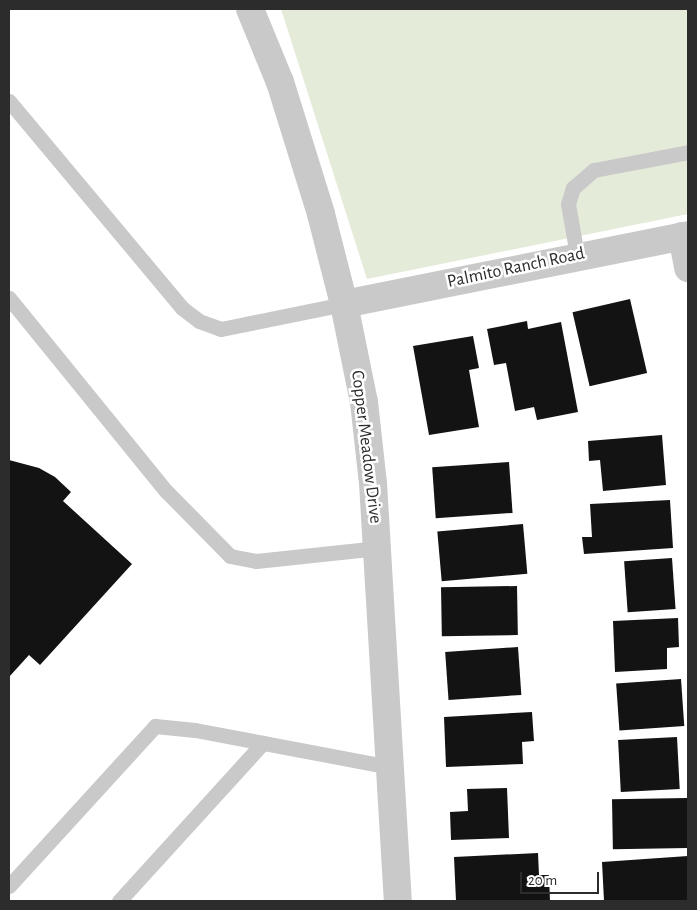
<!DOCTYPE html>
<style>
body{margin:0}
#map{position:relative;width:697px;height:910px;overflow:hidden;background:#fff;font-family:"Alegreya Sans",sans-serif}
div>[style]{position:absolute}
.green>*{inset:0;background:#e5ebd9}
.building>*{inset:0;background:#131313;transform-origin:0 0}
.service>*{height:15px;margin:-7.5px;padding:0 7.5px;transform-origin:7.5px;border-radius:7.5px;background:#c9c9c9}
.minor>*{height:28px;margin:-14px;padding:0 14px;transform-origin:14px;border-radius:14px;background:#c9c9c9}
span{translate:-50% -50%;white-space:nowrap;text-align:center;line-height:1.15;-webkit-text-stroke:5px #fff;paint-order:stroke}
.street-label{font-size:18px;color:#2c2c2c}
.frame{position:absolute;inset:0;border:10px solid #2c2c2c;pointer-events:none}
.scale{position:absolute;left:520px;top:872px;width:79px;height:22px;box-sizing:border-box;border:2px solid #2c2c2c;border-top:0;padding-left:6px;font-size:15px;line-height:18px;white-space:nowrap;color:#2c2c2c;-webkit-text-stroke:4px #fff;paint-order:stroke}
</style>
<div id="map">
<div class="green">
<i style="clip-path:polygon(281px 9px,688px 9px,688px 214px,367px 279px)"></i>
</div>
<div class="building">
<i style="left:630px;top:299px;width:76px;height:59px;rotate:77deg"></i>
<i style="clip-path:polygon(527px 321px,528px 329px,561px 322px,578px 412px,537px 420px,534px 407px,515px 411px,506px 363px,494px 365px,487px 329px)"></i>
<i style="clip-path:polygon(473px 336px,479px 368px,469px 370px,479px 427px,429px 435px,413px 346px)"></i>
<i style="clip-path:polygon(662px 435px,666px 485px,603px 491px,600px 460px,589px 461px,588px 441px)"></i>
<i style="clip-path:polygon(9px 460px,39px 468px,55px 477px,71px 492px,63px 501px,132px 564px,40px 665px,29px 655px,9px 677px)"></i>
<i style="left:509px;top:462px;width:51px;height:77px;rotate:86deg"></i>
<i style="clip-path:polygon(670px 500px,673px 548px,584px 554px,582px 537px,592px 537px,590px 504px)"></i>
<i style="left:523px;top:524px;width:50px;height:86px;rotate:85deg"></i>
<i style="left:672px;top:558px;width:51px;height:48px;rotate:86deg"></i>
<i style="left:517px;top:586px;width:49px;height:76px;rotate:89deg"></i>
<i style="clip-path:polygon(678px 618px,679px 647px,667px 648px,667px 669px,615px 672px,613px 621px)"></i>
<i style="left:518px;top:647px;width:48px;height:73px;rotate:86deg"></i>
<i style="left:681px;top:679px;width:47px;height:65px;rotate:86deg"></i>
<i style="clip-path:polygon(532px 712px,534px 741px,522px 742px,523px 764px,446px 767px,444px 717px)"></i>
<i style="left:677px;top:737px;width:52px;height:59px;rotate:87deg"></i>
<i style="clip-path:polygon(507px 788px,509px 838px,451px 840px,450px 812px,468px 811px,467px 789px)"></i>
<i style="left:687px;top:798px;width:50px;height:75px;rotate:89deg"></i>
<i style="clip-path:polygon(538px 853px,539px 875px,549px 875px,550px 901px,456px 901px,454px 857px)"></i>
<i style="clip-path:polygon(688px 856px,688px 901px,604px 901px,602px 862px)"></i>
</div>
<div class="service">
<i style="left:9px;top:101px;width:270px;rotate:50.1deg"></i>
<i style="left:182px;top:308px;width:21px;rotate:37deg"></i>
<i style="left:199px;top:321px;width:23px;rotate:20deg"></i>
<i style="left:221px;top:329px;width:126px;rotate:-11.5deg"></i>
<i style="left:577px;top:255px;width:52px;rotate:-100deg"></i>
<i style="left:568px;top:204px;width:17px;rotate:-73deg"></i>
<i style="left:573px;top:188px;width:28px;rotate:-41deg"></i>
<i style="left:594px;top:170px;width:96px;rotate:-10.8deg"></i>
<i style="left:9px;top:298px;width:249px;rotate:50.9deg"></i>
<i style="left:166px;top:491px;width:91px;rotate:45.4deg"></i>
<i style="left:230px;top:556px;width:26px;rotate:11deg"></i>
<i style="left:256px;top:561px;width:123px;rotate:-6.1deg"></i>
<i style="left:9px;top:886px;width:217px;rotate:-47.6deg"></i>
<i style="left:155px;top:726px;width:40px;rotate:5.7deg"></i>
<i style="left:195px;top:730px;width:198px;rotate:10.7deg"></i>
<i style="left:119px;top:901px;width:214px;rotate:-47.7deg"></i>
</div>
<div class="minor">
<i style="left:250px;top:9px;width:79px;rotate:67.7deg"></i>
<i style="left:280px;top:82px;width:138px;rotate:72.7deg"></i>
<i style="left:321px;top:214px;width:93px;rotate:75.7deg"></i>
<i style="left:344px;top:304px;width:100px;rotate:78.5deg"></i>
<i style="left:364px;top:402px;width:81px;rotate:83.7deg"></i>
<i style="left:373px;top:483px;width:419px;rotate:86.6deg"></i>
<i style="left:682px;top:236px;width:33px;rotate:79deg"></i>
<i style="left:344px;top:304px;width:351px;rotate:-11.3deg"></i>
</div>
<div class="street-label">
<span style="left:516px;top:268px;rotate:-12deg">Palmito Ranch Road</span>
<span style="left:366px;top:447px;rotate:83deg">Copper Meadow Drive</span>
</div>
<div class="frame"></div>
<div class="scale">20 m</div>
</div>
